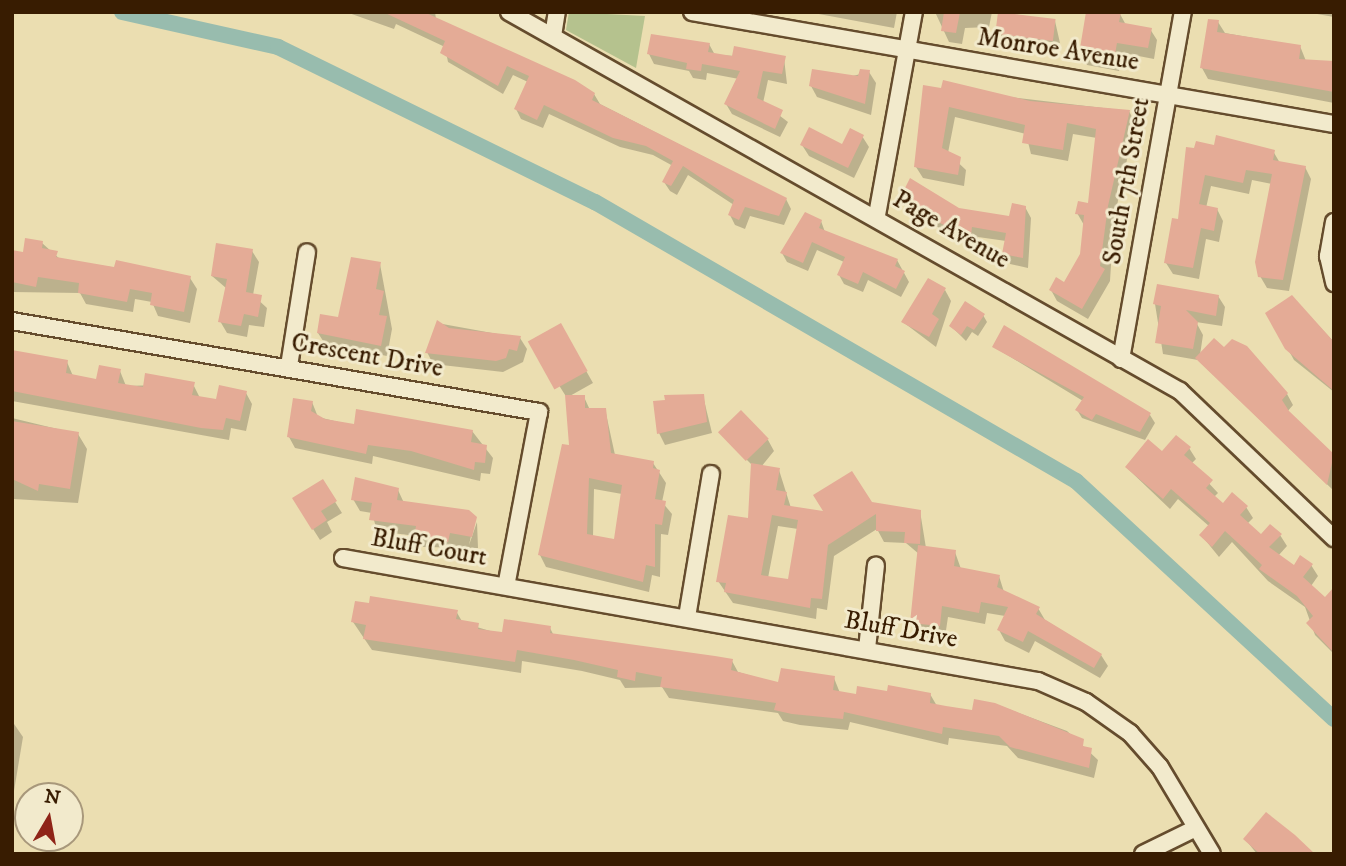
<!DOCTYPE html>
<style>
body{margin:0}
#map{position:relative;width:1346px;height:866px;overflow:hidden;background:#ebdeb1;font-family:"IM FELL DW Pica",serif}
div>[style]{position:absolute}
.green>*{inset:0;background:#b5c28e}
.shadow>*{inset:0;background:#0003}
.canal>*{height:16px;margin:-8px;padding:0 8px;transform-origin:8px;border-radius:8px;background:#98bcae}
.building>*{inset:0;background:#e4ab96;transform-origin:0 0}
.roads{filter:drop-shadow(2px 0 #654c2d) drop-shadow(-2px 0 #654c2d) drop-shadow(0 2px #654c2d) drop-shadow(0 -2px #654c2d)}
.minor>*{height:16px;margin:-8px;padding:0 8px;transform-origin:8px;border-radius:8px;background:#f2eacc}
span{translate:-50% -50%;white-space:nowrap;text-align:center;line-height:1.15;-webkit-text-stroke:6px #f2eacc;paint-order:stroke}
.street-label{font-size:26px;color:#381c01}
.frame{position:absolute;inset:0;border:14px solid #381c01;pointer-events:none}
.north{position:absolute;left:14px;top:782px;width:70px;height:70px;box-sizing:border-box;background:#f2eacc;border:2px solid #a8987b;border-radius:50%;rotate:10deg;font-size:19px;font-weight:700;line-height:28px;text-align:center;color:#381c01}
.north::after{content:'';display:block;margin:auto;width:24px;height:32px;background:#8f2418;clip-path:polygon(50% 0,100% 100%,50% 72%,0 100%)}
</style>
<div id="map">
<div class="green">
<i style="clip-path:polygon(569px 12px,645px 16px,636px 68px,566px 30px)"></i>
</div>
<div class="shadow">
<i style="clip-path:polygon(346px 12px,435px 12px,436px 19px,594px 94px,600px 104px,786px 199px,791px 209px,784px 225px,750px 216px,745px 229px,735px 225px,730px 215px,734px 205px,688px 175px,677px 195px,670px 191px,664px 182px,673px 166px,653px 155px,620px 147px,549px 114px,543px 128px,521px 119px,516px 109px,528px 82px,513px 75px,503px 94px,448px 62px,445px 47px,396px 24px,394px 29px)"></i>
<i style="clip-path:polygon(808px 12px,897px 12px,894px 28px)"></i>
<i style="clip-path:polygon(935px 12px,992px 12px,989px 27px,965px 28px,962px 44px,949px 42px)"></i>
<i style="clip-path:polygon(1000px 12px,1055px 21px,1060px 43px,1002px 37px,1059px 47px,1058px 54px,1003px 45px,996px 34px)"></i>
<i style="clip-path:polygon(1306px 12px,1334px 12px,1334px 17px)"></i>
<i style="clip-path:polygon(1120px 14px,1126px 25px,1150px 29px,1157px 40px,1154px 59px,1123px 53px,1119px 71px,1087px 65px,1081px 54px)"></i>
<i style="clip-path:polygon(1218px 22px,1225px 33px,1300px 46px,1306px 61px,1334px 63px,1334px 103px,1208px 79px,1202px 68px)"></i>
<i style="clip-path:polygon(709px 44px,715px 55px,784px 58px,787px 84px,768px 80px,763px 103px,788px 122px,780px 137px,732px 114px,726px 104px,739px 79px,707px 73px,706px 80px,693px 78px,689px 71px,654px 64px,649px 54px)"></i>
<i style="clip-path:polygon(869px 72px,876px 83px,871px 115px,817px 97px,811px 86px)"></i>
<i style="clip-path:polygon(925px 87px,1129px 111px,1135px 123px,1114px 219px,1110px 281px,1088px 319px,1057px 301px,1051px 290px,1065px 284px,1082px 255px,1084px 225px,1077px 213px,1090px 205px,1097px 138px,1073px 134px,1068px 161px,1031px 154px,1026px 134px,955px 117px,948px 153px,966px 170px,964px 186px,923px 178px,916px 167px)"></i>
<i style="clip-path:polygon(862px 136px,869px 147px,854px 178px,809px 156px,802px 145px,843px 146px)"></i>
<i style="clip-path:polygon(1216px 147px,1273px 151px,1280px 163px,1305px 167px,1311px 179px,1289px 291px,1267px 288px,1260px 276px,1272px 184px,1252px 180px,1249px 194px,1211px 186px,1206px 208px,1217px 209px,1223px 221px,1219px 242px,1206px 239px,1199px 279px,1173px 274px,1166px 263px)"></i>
<i style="clip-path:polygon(901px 200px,1011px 218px,1025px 207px,1031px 218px,1028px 268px,1010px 264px,1006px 241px,978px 237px,976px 244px,966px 243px,907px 210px)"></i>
<i style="clip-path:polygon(821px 221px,825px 232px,897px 260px,909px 282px,901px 297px,868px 280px,863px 292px,844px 284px,839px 275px,844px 262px,817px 250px,808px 271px,787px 262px,782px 253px)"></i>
<i style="clip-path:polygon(42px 243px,61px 260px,190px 278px,197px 289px,190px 323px,158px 316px,152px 302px,135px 299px,133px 312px,86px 304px,80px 293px,12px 292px,12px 251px,24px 254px)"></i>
<i style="clip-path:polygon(252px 251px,259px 262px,253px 295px,267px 308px,264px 327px,249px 325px,247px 337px,227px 333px,220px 321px,226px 288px,212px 276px)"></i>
<i style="clip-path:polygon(380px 264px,392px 329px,387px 356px,325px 344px,318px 333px,339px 319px)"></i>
<i style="clip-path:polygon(945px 290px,951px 301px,936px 347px,903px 322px)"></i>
<i style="clip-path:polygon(1218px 296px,1225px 307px,1222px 326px,1196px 322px,1203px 335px,1200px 355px,1287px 394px,1293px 405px,1287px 412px,1334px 457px,1334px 491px,1198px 360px,1163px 354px,1155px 304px)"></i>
<i style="clip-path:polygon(1292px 297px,1334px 342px,1334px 392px,1294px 360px,1268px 313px)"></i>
<i style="clip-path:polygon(983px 315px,987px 322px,978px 336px,972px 332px,966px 341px,951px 326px)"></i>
<i style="clip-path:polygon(437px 323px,520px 338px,527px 349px,523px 362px,503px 372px,433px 364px,427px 352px)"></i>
<i style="clip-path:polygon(evenodd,560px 325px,593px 383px,568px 397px,584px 397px,590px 410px,605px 409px,615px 455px,653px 463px,666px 483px,662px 502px,672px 514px,668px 535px,661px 534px,660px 577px,652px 575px,649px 592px,546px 567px,540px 555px,571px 447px,567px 398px,531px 341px,560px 325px,594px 489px,622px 494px,615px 541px,593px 537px,594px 489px)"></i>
<i style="clip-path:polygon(994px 347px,1150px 415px,1155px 423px,1145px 440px,1082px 418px,1077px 410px,1083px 401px)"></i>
<i style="clip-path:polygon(12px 352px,67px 362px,73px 376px,98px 381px,120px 371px,126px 386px,193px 384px,200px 398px,217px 401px,246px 393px,252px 404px,246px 431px,231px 428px,229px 440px,12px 401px)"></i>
<i style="clip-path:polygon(703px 396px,712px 433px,665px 445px,659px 433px)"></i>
<i style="clip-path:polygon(312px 402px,318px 417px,355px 426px,472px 431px,493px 458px,490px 474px,481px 473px,480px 481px,373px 456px,372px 464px,295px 448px,289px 437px)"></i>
<i style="clip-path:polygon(12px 418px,78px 434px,87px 449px,78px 503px,14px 499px,12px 509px)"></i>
<i style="clip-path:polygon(evenodd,722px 435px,768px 440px,774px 451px,761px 467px,779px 470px,791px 508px,826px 513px,871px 503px,920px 511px,926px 548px,955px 552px,961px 569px,999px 576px,1004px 592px,1038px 608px,1045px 620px,1101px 655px,1108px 666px,1100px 678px,1035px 641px,1029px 653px,1005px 641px,999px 630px,1005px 616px,987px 613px,985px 624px,948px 617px,945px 637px,919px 633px,912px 622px,919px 554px,906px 543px,884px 542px,877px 529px,834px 556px,827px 610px,817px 608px,816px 619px,733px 603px,718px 581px,749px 520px,752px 465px,722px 435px,778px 526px,798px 529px,790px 581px,768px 578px,778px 526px)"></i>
<i style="clip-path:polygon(1189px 448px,1196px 459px,1191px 464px,1218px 493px,1214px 497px,1223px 505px,1246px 507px,1253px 518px,1247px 524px,1261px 537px,1280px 535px,1287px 546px,1278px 556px,1294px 567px,1311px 565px,1318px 576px,1311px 586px,1325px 599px,1334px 589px,1334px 654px,1315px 635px,1305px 607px,1268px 581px,1232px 542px,1219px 557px,1202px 536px,1210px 527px,1178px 499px,1170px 509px,1127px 468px)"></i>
<i style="clip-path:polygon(322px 481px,342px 513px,327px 522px,332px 532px,320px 540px,294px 499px)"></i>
<i style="clip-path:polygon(398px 490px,404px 503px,475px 518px,469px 545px,477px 522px,478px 548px,423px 547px,416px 536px,377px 531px,372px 513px,360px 511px,353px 499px)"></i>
<i style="clip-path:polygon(456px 611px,463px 623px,504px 635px,550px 628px,554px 636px,732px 661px,738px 672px,779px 684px,834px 678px,840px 693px,857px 696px,930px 694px,937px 706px,974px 712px,995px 704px,1067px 731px,1098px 760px,1094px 778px,1018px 758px,1007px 746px,949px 738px,948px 745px,850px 722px,848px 730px,800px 725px,783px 721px,778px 713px,669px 698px,662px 687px,625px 688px,620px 680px,582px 671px,522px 661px,521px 673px,372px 650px,353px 622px)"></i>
<i style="clip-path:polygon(12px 721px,23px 737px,14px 791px,12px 790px)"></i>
<i style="clip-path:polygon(1245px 839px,1311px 854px,1257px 854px)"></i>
</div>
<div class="canal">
<i style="left:122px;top:12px;width:160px;rotate:12.6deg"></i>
<i style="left:278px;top:47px;width:353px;rotate:26.1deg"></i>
<i style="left:595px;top:202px;width:556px;rotate:30.12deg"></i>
<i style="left:1076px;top:481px;width:351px;rotate:42.7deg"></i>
</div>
<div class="building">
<i style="clip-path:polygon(383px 12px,424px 12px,575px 80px,595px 93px,592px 100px,787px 198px,779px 216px,745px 207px,739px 220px,728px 215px,734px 200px,683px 166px,671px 186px,662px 182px,673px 161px,646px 146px,613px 138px,544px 105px,537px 120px,514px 109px,529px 76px,507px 66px,498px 86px,440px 53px,445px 41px)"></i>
<i style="clip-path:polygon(944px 12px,960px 12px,956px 33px,941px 31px)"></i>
<i style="left:998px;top:12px;width:58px;height:22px;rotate:7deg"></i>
<i style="clip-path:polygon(1086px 12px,1121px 12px,1119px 22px,1152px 28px,1148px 48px,1117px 43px,1114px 60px,1079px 54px)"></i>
<i style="clip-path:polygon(1208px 19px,1219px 20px,1217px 32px,1301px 45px,1299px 59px,1334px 61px,1334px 92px,1200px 68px)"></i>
<i style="clip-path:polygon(651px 34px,710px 43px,708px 52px,732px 56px,734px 46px,786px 56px,782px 74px,763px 71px,757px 98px,783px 110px,775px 129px,724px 104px,740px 71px,702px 64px,701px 71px,686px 69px,687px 63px,647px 54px)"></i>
<i style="clip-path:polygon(812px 69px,858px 76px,860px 69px,870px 70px,865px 104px,809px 86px)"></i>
<i style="clip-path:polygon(943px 80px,1030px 101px,1130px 110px,1108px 206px,1100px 266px,1105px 269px,1082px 309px,1049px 290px,1056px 277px,1064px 282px,1080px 254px,1084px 215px,1075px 214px,1078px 201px,1088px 203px,1096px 129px,1067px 123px,1063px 150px,1022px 143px,1025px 125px,949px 107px,942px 148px,961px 157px,958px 175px,914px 167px,923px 85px,941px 88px)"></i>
<i style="clip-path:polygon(809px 127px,842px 144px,850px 128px,864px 135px,848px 168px,800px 145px)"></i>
<i style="clip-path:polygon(1216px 135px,1275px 150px,1273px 160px,1306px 166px,1283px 280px,1258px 277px,1255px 262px,1272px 174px,1246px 170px,1243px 183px,1205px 175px,1199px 204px,1218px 208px,1214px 231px,1201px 228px,1193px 268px,1164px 263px,1172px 218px,1178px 219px,1186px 147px,1194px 148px,1196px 141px,1214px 145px)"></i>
<i style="clip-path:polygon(910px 178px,959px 208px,1009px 216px,1012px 203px,1026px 206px,1023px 258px,1002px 254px,1006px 233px,972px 227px,971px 235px,958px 233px,899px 200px)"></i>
<i style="clip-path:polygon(805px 212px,822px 220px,819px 228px,898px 259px,895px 266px,905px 271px,896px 289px,863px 272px,858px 284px,837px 275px,845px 257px,812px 242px,803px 263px,780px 253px)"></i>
<i style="clip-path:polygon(25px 238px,43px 241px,42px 248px,58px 251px,56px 257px,114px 267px,116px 260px,191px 276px,184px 312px,150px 305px,152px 293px,130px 289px,127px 302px,78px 293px,79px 283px,38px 277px,36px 287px,12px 282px,12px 250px,23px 252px)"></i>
<i style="clip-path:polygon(216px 243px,253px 249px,246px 292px,262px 295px,258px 317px,244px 314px,241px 326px,218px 322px,227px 279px,211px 276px)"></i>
<i style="clip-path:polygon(351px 257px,381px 262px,376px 289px,384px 291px,379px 315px,387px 316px,381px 346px,317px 333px,320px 314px,338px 317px)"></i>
<i style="clip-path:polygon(928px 278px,946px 288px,932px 314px,939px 319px,929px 337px,901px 322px)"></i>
<i style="clip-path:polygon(1157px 284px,1219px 295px,1216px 316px,1186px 310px,1198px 322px,1193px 349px,1155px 343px,1161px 306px,1153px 304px)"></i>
<i style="clip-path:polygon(1292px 295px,1334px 342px,1334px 391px,1285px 349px,1265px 313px)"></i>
<i style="clip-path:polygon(965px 301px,985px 314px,974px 330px,967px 326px,961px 335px,949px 326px)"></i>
<i style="clip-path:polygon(437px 320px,449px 328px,521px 336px,517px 351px,509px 349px,506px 358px,496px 361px,425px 353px)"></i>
<i style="left:561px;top:323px;width:55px;height:38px;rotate:61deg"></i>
<i style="clip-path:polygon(1004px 325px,1151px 413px,1140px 432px,1096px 414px,1092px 420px,1075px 410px,1084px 397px,992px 347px)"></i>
<i style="clip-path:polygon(1214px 338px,1224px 347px,1232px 339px,1247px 346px,1288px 393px,1282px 400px,1289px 411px,1334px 454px,1327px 485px,1195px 358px)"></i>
<i style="clip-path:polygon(12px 350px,68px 360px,66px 373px,96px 379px,99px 365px,121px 369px,118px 383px,143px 387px,145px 373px,195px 382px,192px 395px,216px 399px,219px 385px,247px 391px,240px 421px,226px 418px,223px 430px,201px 428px,12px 391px)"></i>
<i style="clip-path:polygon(704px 394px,707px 422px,657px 434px,653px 401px,665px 400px,664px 395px)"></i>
<i style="clip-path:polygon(evenodd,565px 395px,585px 395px,585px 408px,606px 408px,611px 453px,654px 461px,653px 468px,660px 470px,655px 499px,666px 501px,662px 525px,655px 524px,655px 567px,646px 565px,643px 582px,538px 555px,562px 444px,569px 445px,565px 395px,589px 478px,622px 485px,614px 539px,587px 534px,589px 478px)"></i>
<i style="clip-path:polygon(293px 398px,313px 401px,311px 411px,325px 419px,354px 424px,356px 409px,473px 430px,471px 442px,487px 445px,485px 463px,475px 462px,474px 470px,411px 451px,368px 445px,366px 454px,287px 437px)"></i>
<i style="left:741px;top:410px;width:40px;height:32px;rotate:46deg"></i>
<i style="clip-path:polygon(12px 421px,79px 432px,70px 489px,39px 484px,38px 491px,12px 479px)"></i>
<i style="clip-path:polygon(1176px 435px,1191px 447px,1184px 455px,1213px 480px,1206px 488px,1223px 503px,1232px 492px,1248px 506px,1240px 515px,1261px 534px,1270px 524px,1282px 534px,1269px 547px,1294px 565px,1300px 555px,1313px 564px,1303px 577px,1325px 597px,1334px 587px,1334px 653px,1306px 623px,1313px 616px,1297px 596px,1259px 569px,1262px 565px,1225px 531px,1212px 547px,1199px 535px,1210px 523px,1171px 489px,1163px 499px,1125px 467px,1148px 439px,1162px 451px)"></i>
<i style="clip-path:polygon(evenodd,751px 463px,780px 468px,776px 490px,787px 492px,784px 505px,823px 511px,813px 495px,852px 471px,872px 502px,921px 510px,920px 544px,904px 543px,905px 532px,876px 531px,876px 514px,828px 545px,822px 599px,811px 598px,810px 608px,724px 592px,726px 583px,716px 582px,728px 515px,748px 518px,751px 463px,772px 515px,798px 520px,788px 579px,761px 575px,772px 515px)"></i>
<i style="clip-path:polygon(355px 477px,399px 488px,397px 500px,469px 510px,477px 517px,472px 537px,450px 533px,448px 542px,430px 539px,414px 536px,416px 526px,369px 520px,372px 503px,351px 500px)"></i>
<i style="clip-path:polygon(323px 479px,337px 501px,321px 511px,327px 520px,312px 530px,292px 498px)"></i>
<i style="clip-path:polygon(918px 545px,956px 550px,954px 566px,1000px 575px,997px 587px,1040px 607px,1036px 614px,1102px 654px,1094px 668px,1028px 631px,1023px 642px,997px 630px,1008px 607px,981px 602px,979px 613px,942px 606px,940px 626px,910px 623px)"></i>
<i style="clip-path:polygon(370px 596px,458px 610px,456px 619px,479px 623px,478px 629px,502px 632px,504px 619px,551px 626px,550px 633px,715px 656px,733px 659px,731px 670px,778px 682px,781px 668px,835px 676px,833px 690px,856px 694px,857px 686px,887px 691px,888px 685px,931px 693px,930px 703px,946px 706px,972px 710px,974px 699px,995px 703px,1084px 739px,1083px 746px,1092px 748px,1089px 768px,1010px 747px,999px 736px,943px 727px,942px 734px,844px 712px,843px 719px,792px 714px,774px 710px,776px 703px,660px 687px,662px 677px,636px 672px,635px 681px,617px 677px,618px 670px,574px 660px,517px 650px,515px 662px,363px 639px,366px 625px,351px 622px,355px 601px,369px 603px)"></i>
<i style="clip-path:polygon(1266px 812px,1295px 835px,1315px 854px,1260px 854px,1243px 839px)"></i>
</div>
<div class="roads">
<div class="minor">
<i style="left:509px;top:12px;width:771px;rotate:29.46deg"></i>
<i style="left:1180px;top:391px;width:213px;rotate:43.7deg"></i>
<i style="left:692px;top:12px;width:652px;rotate:9.9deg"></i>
<i style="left:553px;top:36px;width:24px;rotate:-81deg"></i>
<i style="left:877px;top:215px;width:206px;rotate:-79.7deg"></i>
<i style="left:1334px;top:222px;width:35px;rotate:100deg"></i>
<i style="left:1328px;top:256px;width:28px;rotate:77deg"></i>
<i style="left:12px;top:321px;width:535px;rotate:9.8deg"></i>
<i style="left:539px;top:412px;width:177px;rotate:100.7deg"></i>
<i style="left:1121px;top:359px;width:352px;rotate:-79.9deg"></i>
<i style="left:289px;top:366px;width:115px;rotate:-81deg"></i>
<i style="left:343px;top:558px;width:706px;rotate:10.04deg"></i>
<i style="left:1038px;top:681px;width:52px;rotate:23.6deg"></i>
<i style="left:1086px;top:702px;width:54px;rotate:35.2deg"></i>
<i style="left:1130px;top:733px;width:45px;rotate:48.6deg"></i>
<i style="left:1160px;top:767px;width:101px;rotate:59.1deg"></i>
<i style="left:687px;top:617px;width:145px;rotate:-80.5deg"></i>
<i style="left:867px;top:649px;width:84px;rotate:-83.9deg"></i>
<i style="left:1143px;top:854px;width:57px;rotate:-26.1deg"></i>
</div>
</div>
<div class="street-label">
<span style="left:1058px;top:50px;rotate:9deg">Monroe Avenue</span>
<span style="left:1127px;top:181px;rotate:-80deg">South 7th Street</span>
<span style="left:951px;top:230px;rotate:30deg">Page Avenue</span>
<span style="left:367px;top:356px;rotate:10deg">Crescent Drive</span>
<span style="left:429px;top:548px;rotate:10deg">Bluff Court</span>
<span style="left:901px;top:630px;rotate:10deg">Bluff Drive</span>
</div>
<div class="frame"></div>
<div class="north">N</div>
</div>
